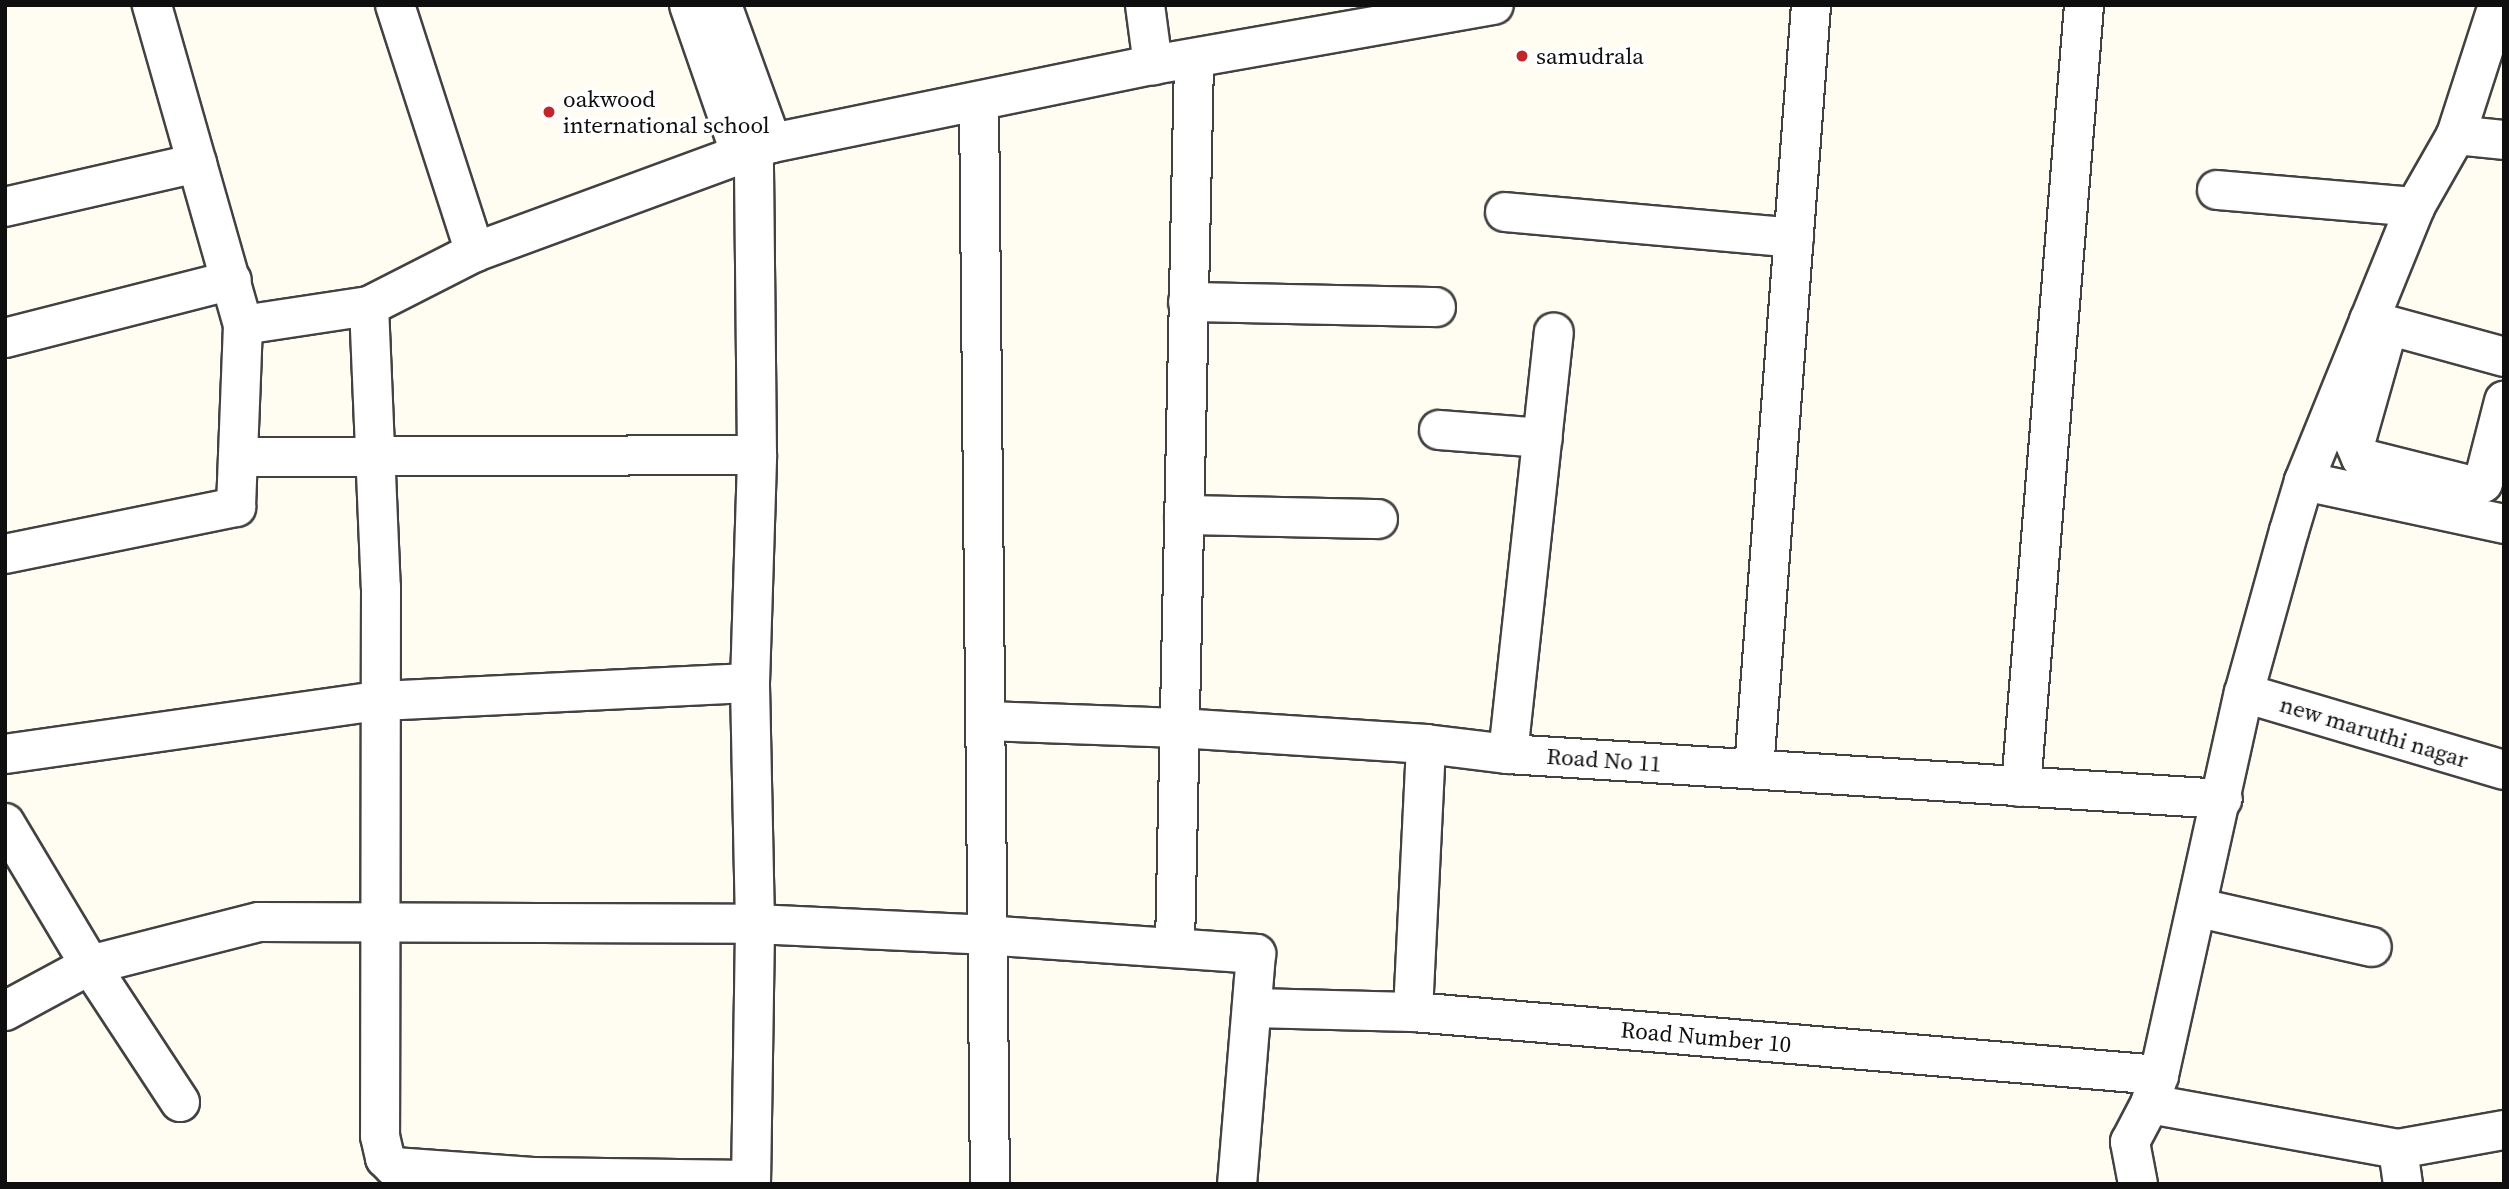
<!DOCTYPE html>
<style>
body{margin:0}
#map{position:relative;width:2509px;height:1189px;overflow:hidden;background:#fffcf1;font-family:"Source Serif 4",serif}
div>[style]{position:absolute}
.roads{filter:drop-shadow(2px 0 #424242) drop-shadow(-2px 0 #424242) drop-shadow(0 2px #424242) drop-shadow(0 -2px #424242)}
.minor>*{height:38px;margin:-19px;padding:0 19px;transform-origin:19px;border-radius:19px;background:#fff}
.dots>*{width:19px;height:19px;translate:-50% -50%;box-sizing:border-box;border:4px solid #fff;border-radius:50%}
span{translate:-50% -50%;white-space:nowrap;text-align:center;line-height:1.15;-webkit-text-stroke:7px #fff;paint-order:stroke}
.poi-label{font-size:23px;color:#0f0f0f}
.left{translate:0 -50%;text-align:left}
.street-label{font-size:23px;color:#0f0f0f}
.frame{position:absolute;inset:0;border:7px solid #0f0f0f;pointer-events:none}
</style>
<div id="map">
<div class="roads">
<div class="minor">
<i style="left:395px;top:5px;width:260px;rotate:72.1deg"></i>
<i style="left:689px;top:5px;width:159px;rotate:70.9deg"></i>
<i style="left:722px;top:5px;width:147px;rotate:70.1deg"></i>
<i style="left:1145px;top:5px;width:61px;rotate:82.4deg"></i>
<i style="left:979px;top:102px;width:1082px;rotate:89.42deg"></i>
<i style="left:2456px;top:135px;width:48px;rotate:5.9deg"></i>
<i style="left:2217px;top:190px;width:199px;rotate:4.9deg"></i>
<i style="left:5px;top:207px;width:197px;rotate:-12.9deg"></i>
<i style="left:1505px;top:212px;width:290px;rotate:5.1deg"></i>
<i style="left:1188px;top:302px;width:248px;rotate:1.2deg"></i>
<i style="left:369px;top:306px;width:281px;rotate:87.6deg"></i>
<i style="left:381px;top:587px;width:549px;rotate:90.1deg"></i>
<i style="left:380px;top:1136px;width:23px;rotate:77deg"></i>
<i style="left:385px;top:1158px;width:13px;rotate:45deg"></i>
<i style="left:394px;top:1167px;width:139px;rotate:4.1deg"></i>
<i style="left:533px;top:1177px;width:218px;rotate:0.8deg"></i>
<i style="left:2369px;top:320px;width:140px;rotate:15.3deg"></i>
<i style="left:243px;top:325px;width:127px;rotate:-8.6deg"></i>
<i style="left:369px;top:306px;width:119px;rotate:-27deg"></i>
<i style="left:475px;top:252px;width:316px;rotate:-20.2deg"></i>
<i style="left:772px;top:143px;width:389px;rotate:-11.6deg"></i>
<i style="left:1153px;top:65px;width:346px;rotate:-10deg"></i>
<i style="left:5px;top:338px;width:234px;rotate:-14.3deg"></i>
<i style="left:2385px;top:338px;width:110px;rotate:105.8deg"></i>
<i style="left:2355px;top:444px;width:15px;rotate:67deg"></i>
<i style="left:2361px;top:458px;width:115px;rotate:14deg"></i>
<i style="left:2473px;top:486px;width:10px;rotate:-17deg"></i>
<i style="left:2483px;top:483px;width:85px;rotate:-75.6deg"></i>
<i style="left:1439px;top:430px;width:104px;rotate:4.4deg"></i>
<i style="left:238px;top:457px;width:519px;rotate:-0.22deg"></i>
<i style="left:2304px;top:481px;width:205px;rotate:12.1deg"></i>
<i style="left:1184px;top:515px;width:194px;rotate:1.2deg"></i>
<i style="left:5px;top:554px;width:236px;rotate:-11.5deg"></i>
<i style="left:236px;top:507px;width:182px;rotate:-87.8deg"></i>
<i style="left:243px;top:325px;width:333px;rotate:-105.9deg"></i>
<i style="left:2244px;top:693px;width:271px;rotate:16.5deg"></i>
<i style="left:986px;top:721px;width:193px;rotate:2.1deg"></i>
<i style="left:1179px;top:728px;width:248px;rotate:3.7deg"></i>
<i style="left:1426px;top:744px;width:83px;rotate:7deg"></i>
<i style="left:1508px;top:754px;width:716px;rotate:3.6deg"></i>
<i style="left:5px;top:754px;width:378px;rotate:-8.1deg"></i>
<i style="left:379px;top:701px;width:371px;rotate:-2.8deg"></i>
<i style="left:1508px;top:754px;width:424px;rotate:-83.8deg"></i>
<i style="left:1754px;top:769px;width:766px;rotate:-85.73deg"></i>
<i style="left:2021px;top:787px;width:785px;rotate:-85.39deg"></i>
<i style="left:5px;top:823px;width:165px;rotate:59.1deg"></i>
<i style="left:90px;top:965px;width:164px;rotate:56.7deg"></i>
<i style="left:2199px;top:908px;width:177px;rotate:12.7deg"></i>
<i style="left:1175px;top:946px;width:887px;rotate:-88.77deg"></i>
<i style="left:1252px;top:1008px;width:161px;rotate:1.4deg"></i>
<i style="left:1413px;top:1012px;width:749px;rotate:4.83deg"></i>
<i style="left:5px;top:1011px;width:97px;rotate:-28.4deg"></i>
<i style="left:90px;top:965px;width:174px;rotate:-14.3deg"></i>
<i style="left:259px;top:922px;width:496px;rotate:0.2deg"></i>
<i style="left:755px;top:924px;width:230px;rotate:2.7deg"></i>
<i style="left:985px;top:935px;width:272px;rotate:4deg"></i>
<i style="left:1256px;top:954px;width:231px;rotate:94.7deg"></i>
<i style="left:1413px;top:1012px;width:268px;rotate:-87.2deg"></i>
<i style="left:2150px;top:1104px;width:252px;rotate:10.3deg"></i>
<i style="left:2398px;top:1149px;width:108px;rotate:-10.2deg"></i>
<i style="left:2398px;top:1149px;width:35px;rotate:82deg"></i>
<i style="left:751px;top:1184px;width:260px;rotate:-89.1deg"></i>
<i style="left:755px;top:924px;width:241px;rotate:-91.2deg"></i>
<i style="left:750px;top:683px;width:228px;rotate:-88.2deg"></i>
<i style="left:757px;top:455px;width:305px;rotate:-90.6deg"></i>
<i style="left:2138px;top:1184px;width:43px;rotate:-100.8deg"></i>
<i style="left:2130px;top:1142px;width:43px;rotate:-62.2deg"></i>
<i style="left:2150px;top:1104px;width:30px;rotate:-73deg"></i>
<i style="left:2159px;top:1075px;width:391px;rotate:-77.5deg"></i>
<i style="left:2244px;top:693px;width:168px;rotate:-74.5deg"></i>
<i style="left:2289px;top:531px;width:52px;rotate:-73.3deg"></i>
<i style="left:2304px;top:481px;width:296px;rotate:-67.9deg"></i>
<i style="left:2415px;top:207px;width:83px;rotate:-60.3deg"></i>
<i style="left:2456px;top:135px;width:137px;rotate:-72.1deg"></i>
</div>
</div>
<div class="dots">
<i style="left:1522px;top:56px;background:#c0262a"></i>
<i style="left:549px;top:112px;background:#c0262a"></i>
</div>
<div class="poi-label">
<span class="left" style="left:1536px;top:56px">samudrala</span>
<span class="left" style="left:563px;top:112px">oakwood<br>international school</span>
</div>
<div class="street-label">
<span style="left:2374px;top:732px;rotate:17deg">new maruthi nagar</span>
<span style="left:1604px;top:760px;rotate:4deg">Road No 11</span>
<span style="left:1706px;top:1037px;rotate:5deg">Road Number 10</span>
</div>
<div class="frame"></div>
</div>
